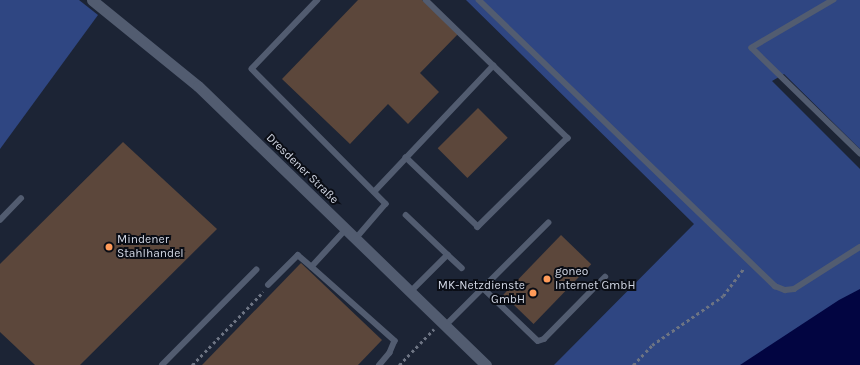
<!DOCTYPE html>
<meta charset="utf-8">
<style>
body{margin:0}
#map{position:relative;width:860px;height:365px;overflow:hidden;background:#1c2435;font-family:Karla,sans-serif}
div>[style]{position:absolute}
.green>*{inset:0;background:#2f4682}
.water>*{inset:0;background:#020541}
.building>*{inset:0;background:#5c473b;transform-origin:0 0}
.path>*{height:2.5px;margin-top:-1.25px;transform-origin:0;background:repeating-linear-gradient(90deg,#6d7483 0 3px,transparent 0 6px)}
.lane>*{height:5.5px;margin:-2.75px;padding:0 2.75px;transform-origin:2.75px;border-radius:2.75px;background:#525c70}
.street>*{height:11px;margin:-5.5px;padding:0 5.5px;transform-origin:5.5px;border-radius:5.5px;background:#525c70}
.dots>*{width:11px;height:11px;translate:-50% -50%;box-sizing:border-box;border:2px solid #0a0d15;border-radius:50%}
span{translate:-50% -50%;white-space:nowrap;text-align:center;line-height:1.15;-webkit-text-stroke:4px #0a0d15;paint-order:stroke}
.street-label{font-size:12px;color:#d3d8e5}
.poi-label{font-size:12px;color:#d3d8e5}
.left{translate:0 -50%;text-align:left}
.right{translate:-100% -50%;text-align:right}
</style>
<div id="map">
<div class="green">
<i style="clip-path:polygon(0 0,79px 0,98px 15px,0 149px)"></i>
<i style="clip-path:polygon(466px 0,860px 0,860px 149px,784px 74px,772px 81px,860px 169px,860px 365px,554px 365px,694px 224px)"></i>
</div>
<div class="water">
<i style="clip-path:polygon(860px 289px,860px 365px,740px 365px,839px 300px)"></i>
</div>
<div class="building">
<i style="clip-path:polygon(358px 0,422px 0,458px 34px,420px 73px,439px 92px,408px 124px,388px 104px,350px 144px,282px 79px)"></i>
<i style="left:478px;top:108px;width:42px;height:57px;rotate:45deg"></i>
<i style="clip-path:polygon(123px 142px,217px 229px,80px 365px,35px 365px,0 332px,0 264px)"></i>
<i style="left:561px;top:235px;width:42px;height:83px;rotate:44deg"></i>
<i style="clip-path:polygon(301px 263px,382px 340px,358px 365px,202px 365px)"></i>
</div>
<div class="path">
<i style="left:192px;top:365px;width:102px;rotate:-45.8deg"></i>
<i style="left:399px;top:365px;width:50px;rotate:-45.8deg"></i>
<i style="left:633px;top:365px;width:28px;rotate:-46deg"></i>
<i style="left:652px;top:345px;width:86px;rotate:-34.6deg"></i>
<i style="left:723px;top:296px;width:35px;rotate:-53deg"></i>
</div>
<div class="lane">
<i style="left:318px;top:0;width:95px;rotate:133.7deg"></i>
<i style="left:252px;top:69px;width:190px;rotate:45.2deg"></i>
<i style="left:386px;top:204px;width:46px;rotate:130.6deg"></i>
<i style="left:426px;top:0;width:198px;rotate:44.2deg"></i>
<i style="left:568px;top:138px;width:127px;rotate:135.3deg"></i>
<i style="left:478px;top:227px;width:100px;rotate:-136.2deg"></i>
<i style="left:406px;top:158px;width:127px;rotate:-46.6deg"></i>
<i style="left:479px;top:0;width:412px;rotate:44deg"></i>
<i style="left:775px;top:286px;width:11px;rotate:22deg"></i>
<i style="left:785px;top:290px;width:9px;rotate:-6deg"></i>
<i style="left:794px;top:289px;width:78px;rotate:-32.5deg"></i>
<i style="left:834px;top:0;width:95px;rotate:149.7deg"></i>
<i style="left:752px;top:48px;width:151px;rotate:44.2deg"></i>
<i style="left:374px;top:192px;width:47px;rotate:-46.7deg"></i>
<i style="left:406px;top:215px;width:58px;rotate:43.6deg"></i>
<i style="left:448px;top:255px;width:52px;rotate:135deg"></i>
<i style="left:0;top:220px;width:30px;rotate:-46deg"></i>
<i style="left:346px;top:230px;width:50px;rotate:132.6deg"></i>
<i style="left:312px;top:267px;width:111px;rotate:41.7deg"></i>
<i style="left:395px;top:341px;width:13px;rotate:113deg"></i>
<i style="left:390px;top:353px;width:16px;rotate:130deg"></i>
<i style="left:448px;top:255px;width:19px;rotate:43deg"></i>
<i style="left:268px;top:285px;width:42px;rotate:-45deg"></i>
<i style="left:298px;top:255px;width:18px;rotate:41deg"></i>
<i style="left:483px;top:288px;width:76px;rotate:43.9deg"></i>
<i style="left:538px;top:341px;width:6px;rotate:-18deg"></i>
<i style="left:544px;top:339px;width:87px;rotate:-45.5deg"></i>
<i style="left:445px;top:326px;width:146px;rotate:-45deg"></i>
<i style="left:162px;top:365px;width:134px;rotate:-45.3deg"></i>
</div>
<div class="street">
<i style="left:92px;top:0;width:136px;rotate:39.1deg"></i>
<i style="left:198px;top:86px;width:401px;rotate:44.1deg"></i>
</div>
<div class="dots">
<i style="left:109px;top:247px;background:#ff9b59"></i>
<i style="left:547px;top:279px;background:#ff9b59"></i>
<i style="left:533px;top:293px;background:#ff9b59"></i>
</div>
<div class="street-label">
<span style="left:302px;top:169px;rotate:44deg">Dresdener Straße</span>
</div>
<div class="poi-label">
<span class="left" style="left:117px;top:247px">Mindener<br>Stahlhandel</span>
<span class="left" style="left:555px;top:279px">goneo<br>Internet GmbH</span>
<span class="right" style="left:525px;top:293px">MK-Netzdienste<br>GmbH</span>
</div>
</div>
